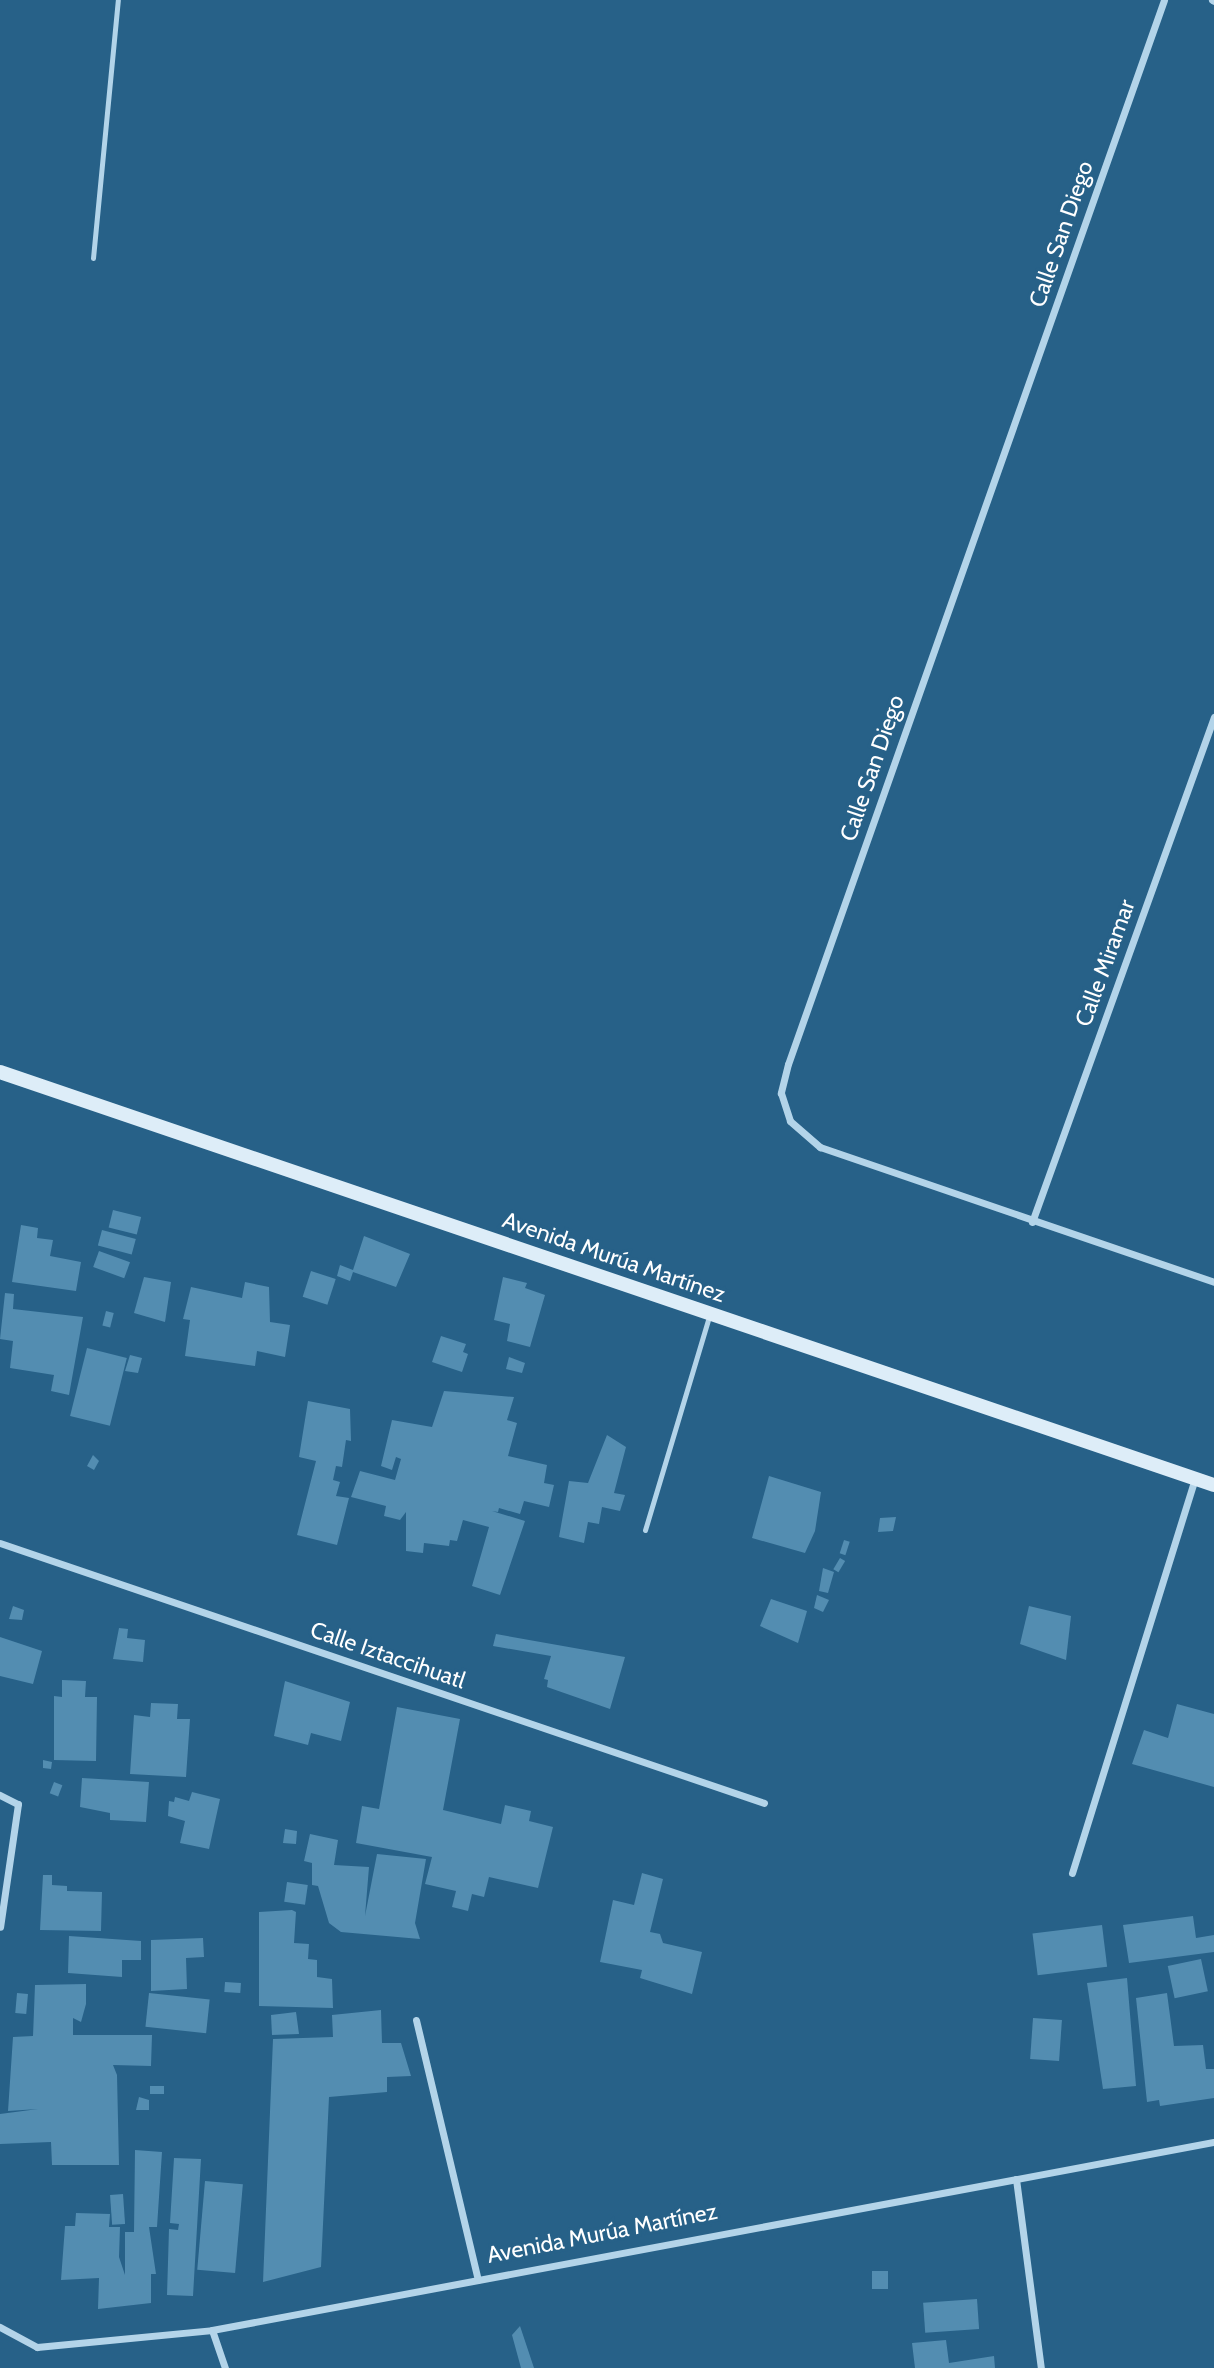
<!DOCTYPE html>
<meta charset="utf-8">
<style>
body{margin:0}
#map{position:relative;width:1214px;height:2368px;overflow:hidden;background:#276188;font-family:Cabin,sans-serif}
div>[style]{position:absolute}
.building>*{inset:0;background:#538db1;transform-origin:0 0}
.lane>*{height:5px;margin:-2.5px;padding:0 2.5px;transform-origin:2.5px;border-radius:2.5px;background:#b3d4e9}
.street>*{height:7px;margin:-3.5px;padding:0 3.5px;transform-origin:3.5px;border-radius:3.5px;background:#b3d4e9}
.secondary>*{height:14px;margin:-7px;padding:0 7px;transform-origin:7px;border-radius:7px;background:#ddedf8}
span{translate:-50% -50%;white-space:nowrap;text-align:center;line-height:1.15;-webkit-text-stroke:6px #276188;paint-order:stroke}
.street-label{font-size:23px;color:#fff}
</style>
<div id="map">
<div class="building">
<i style="left:113px;top:1210px;width:29px;height:18px;rotate:14deg"></i>
<i style="clip-path:polygon(21px 1225px,38px 1228px,37px 1238px,53px 1240px,50px 1256px,81px 1262px,76px 1291px,12px 1282px)"></i>
<i style="left:102px;top:1230px;width:35px;height:16px;rotate:15deg"></i>
<i style="clip-path:polygon(364px 1236px,410px 1254px,396px 1287px,353px 1272px,350px 1281px,337px 1276px,340px 1265px,353px 1270px)"></i>
<i style="left:99px;top:1251px;width:33px;height:17px;rotate:20deg"></i>
<i style="left:311px;top:1271px;width:26px;height:27px;rotate:18deg"></i>
<i style="clip-path:polygon(144px 1277px,171px 1282px,165px 1322px,134px 1313px)"></i>
<i style="clip-path:polygon(503px 1277px,527px 1283px,525px 1288px,545px 1295px,530px 1347px,507px 1341px,510px 1324px,494px 1320px)"></i>
<i style="clip-path:polygon(245px 1282px,269px 1287px,270px 1322px,290px 1325px,285px 1357px,257px 1351px,255px 1366px,185px 1356px,190px 1320px,183px 1319px,191px 1287px,242px 1298px)"></i>
<i style="clip-path:polygon(5px 1293px,14px 1294px,13px 1309px,83px 1317px,69px 1395px,51px 1391px,54px 1375px,10px 1368px,13px 1341px,0 1339px)"></i>
<i style="left:106px;top:1311px;width:8px;height:15px;rotate:14deg"></i>
<i style="clip-path:polygon(441px 1336px,466px 1344px,463px 1352px,468px 1354px,462px 1372px,432px 1362px)"></i>
<i style="left:87px;top:1348px;width:41px;height:70px;rotate:14deg"></i>
<i style="clip-path:polygon(130px 1355px,142px 1358px,138px 1373px,125px 1371px)"></i>
<i style="clip-path:polygon(509px 1357px,525px 1363px,522px 1373px,506px 1369px)"></i>
<i style="clip-path:polygon(444px 1391px,514px 1397px,507px 1420px,517px 1423px,508px 1456px,547px 1465px,544px 1483px,554px 1485px,549px 1507px,524px 1501px,520px 1514px,499px 1508px,498px 1512px,492px 1511px,525px 1521px,500px 1595px,472px 1586px,489px 1527px,463px 1520px,457px 1541px,450px 1540px,449px 1546px,424px 1543px,423px 1553px,406px 1551px,406px 1512px,400px 1520px,384px 1516px,386px 1506px,351px 1497px,360px 1471px,395px 1480px,401px 1459px,396px 1457px,392px 1470px,381px 1466px,392px 1420px,432px 1427px)"></i>
<i style="clip-path:polygon(308px 1401px,350px 1409px,351px 1441px,346px 1440px,342px 1467px,336px 1466px,333px 1480px,340px 1482px,336px 1496px,349px 1498px,337px 1545px,297px 1535px,316px 1461px,299px 1457px)"></i>
<i style="clip-path:polygon(607px 1435px,626px 1447px,614px 1493px,625px 1495px,620px 1511px,602px 1507px,599px 1524px,588px 1522px,584px 1543px,559px 1537px,569px 1481px,588px 1483px)"></i>
<i style="clip-path:polygon(93px 1455px,99px 1461px,94px 1470px,87px 1466px)"></i>
<i style="clip-path:polygon(769px 1476px,821px 1492px,815px 1531px,805px 1553px,752px 1538px)"></i>
<i style="clip-path:polygon(896px 1517px,893px 1531px,878px 1532px,880px 1518px)"></i>
<i style="left:844px;top:1540px;width:6px;height:14px;rotate:18deg"></i>
<i style="left:840px;top:1558px;width:6px;height:13px;rotate:31deg"></i>
<i style="clip-path:polygon(823px 1568px,834px 1572px,828px 1593px,819px 1591px)"></i>
<i style="clip-path:polygon(817px 1595px,829px 1600px,823px 1612px,814px 1608px)"></i>
<i style="clip-path:polygon(771px 1599px,807px 1611px,798px 1643px,760px 1626px)"></i>
<i style="clip-path:polygon(13px 1606px,24px 1610px,22px 1620px,9px 1619px)"></i>
<i style="clip-path:polygon(1029px 1606px,1071px 1616px,1066px 1660px,1020px 1644px)"></i>
<i style="clip-path:polygon(119px 1628px,128px 1629px,127px 1638px,145px 1640px,143px 1662px,113px 1659px)"></i>
<i style="clip-path:polygon(496px 1634px,625px 1657px,610px 1709px,547px 1687px,548px 1680px,544px 1679px,551px 1656px,493px 1646px)"></i>
<i style="clip-path:polygon(0 1637px,42px 1651px,33px 1684px,0 1676px)"></i>
<i style="clip-path:polygon(62px 1680px,86px 1681px,85px 1697px,97px 1697px,96px 1761px,54px 1760px,54px 1696px,62px 1697px)"></i>
<i style="clip-path:polygon(285px 1681px,350px 1702px,341px 1741px,311px 1733px,308px 1745px,274px 1736px)"></i>
<i style="clip-path:polygon(151px 1703px,178px 1704px,177px 1719px,190px 1719px,186px 1777px,130px 1774px,134px 1715px,150px 1717px)"></i>
<i style="clip-path:polygon(1177px 1704px,1214px 1714px,1214px 1787px,1132px 1764px,1144px 1730px,1168px 1738px)"></i>
<i style="clip-path:polygon(397px 1707px,460px 1719px,443px 1810px,501px 1824px,505px 1805px,531px 1811px,529px 1821px,553px 1827px,538px 1888px,489px 1877px,484px 1897px,472px 1894px,468px 1911px,452px 1907px,456px 1891px,425px 1884px,432px 1857px,356px 1843px,362px 1806px,379px 1809px)"></i>
<i style="clip-path:polygon(43px 1760px,52px 1762px,51px 1769px,43px 1768px)"></i>
<i style="clip-path:polygon(82px 1778px,149px 1782px,146px 1822px,110px 1820px,110px 1813px,80px 1807px)"></i>
<i style="left:54px;top:1782px;width:9px;height:12px;rotate:21deg"></i>
<i style="clip-path:polygon(192px 1792px,220px 1799px,209px 1849px,180px 1843px,185px 1821px,168px 1816px,169px 1801px,174px 1802px,175px 1797px,189px 1801px)"></i>
<i style="clip-path:polygon(285px 1829px,297px 1831px,296px 1844px,283px 1843px)"></i>
<i style="clip-path:polygon(310px 1834px,338px 1840px,334px 1865px,369px 1867px,365px 1916px,377px 1854px,426px 1859px,415px 1923px,420px 1939px,341px 1932px,329px 1923px,318px 1886px,312px 1885px,312px 1863px,304px 1861px)"></i>
<i style="clip-path:polygon(642px 1873px,663px 1879px,650px 1932px,660px 1934px,663px 1943px,702px 1952px,692px 1994px,640px 1978px,642px 1970px,600px 1962px,613px 1900px,634px 1905px)"></i>
<i style="clip-path:polygon(43px 1875px,52px 1875px,52px 1885px,67px 1886px,67px 1891px,102px 1892px,101px 1931px,40px 1930px)"></i>
<i style="left:287px;top:1882px;width:21px;height:20px;rotate:8deg"></i>
<i style="clip-path:polygon(292px 1910px,296px 1912px,294px 1943px,309px 1944px,308px 1959px,317px 1960px,317px 1977px,332px 1979px,333px 2008px,259px 2006px,259px 1912px)"></i>
<i style="clip-path:polygon(1193px 1916px,1196px 1938px,1214px 1935px,1214px 1952px,1129px 1963px,1123px 1925px)"></i>
<i style="left:1102px;top:1925px;width:42px;height:70px;rotate:83deg"></i>
<i style="clip-path:polygon(69px 1936px,141px 1941px,141px 1960px,122px 1960px,122px 1977px,68px 1973px)"></i>
<i style="clip-path:polygon(203px 1938px,204px 1957px,186px 1958px,187px 1989px,151px 1991px,151px 1940px)"></i>
<i style="left:1201px;top:1959px;width:33px;height:34px;rotate:78deg"></i>
<i style="clip-path:polygon(1127px 1978px,1136px 2086px,1103px 2089px,1087px 1983px)"></i>
<i style="left:225px;top:1982px;width:16px;height:10px;rotate:4deg"></i>
<i style="clip-path:polygon(86px 1984px,86px 2004px,81px 2022px,73px 2018px,73px 2035px,152px 2035px,151px 2066px,113px 2065px,117px 2075px,119px 2165px,52px 2165px,51px 2142px,0 2144px,0 2114px,38px 2109px,8px 2111px,13px 2037px,33px 2036px,35px 1985px)"></i>
<i style="left:17px;top:1993px;width:11px;height:20px;rotate:5deg"></i>
<i style="left:149px;top:1993px;width:61px;height:34px;rotate:6deg"></i>
<i style="clip-path:polygon(1167px 1993px,1174px 2046px,1203px 2045px,1206px 2069px,1214px 2069px,1214px 2098px,1160px 2106px,1159px 2100px,1147px 2102px,1136px 1998px)"></i>
<i style="clip-path:polygon(381px 2010px,382px 2043px,401px 2043px,411px 2076px,387px 2077px,387px 2092px,329px 2097px,321px 2267px,263px 2282px,273px 2039px,333px 2037px,332px 2015px)"></i>
<i style="clip-path:polygon(296px 2012px,299px 2034px,272px 2035px,271px 2015px)"></i>
<i style="left:1033px;top:2018px;width:29px;height:41px;rotate:4deg"></i>
<i style="left:150px;top:2086px;width:14px;height:8px"></i>
<i style="clip-path:polygon(139px 2097px,149px 2100px,149px 2110px,136px 2110px)"></i>
<i style="clip-path:polygon(135px 2150px,162px 2152px,157px 2227px,149px 2227px,156px 2274px,151px 2274px,151px 2303px,98px 2309px,99px 2278px,61px 2280px,65px 2226px,75px 2226px,76px 2213px,110px 2214px,109px 2227px,120px 2227px,119px 2257px,125px 2275px,125px 2232px,134px 2232px)"></i>
<i style="clip-path:polygon(174px 2158px,201px 2159px,193px 2296px,167px 2295px,169px 2229px,178px 2230px,179px 2224px,170px 2223px)"></i>
<i style="left:205px;top:2181px;width:38px;height:89px;rotate:5deg"></i>
<i style="left:123px;top:2194px;width:30px;height:13px;rotate:86deg"></i>
<i style="left:872px;top:2271px;width:16px;height:18px"></i>
<i style="left:977px;top:2299px;width:30px;height:54px;rotate:86deg"></i>
<i style="clip-path:polygon(520px 2326px,534px 2368px,521px 2368px,512px 2335px)"></i>
<i style="clip-path:polygon(946px 2340px,949px 2363px,994px 2356px,995px 2368px,915px 2368px,912px 2343px)"></i>
</div>
<div class="lane">
<i style="left:93px;top:258px;width:259px;rotate:-84.5deg"></i>
<i style="left:645px;top:1530px;width:227px;rotate:-73.3deg"></i>
</div>
<div class="street">
<i style="left:1164px;top:0;width:1128px;rotate:109.46deg"></i>
<i style="left:788px;top:1064px;width:30px;rotate:104deg"></i>
<i style="left:781px;top:1093px;width:29px;rotate:72deg"></i>
<i style="left:790px;top:1121px;width:40px;rotate:41deg"></i>
<i style="left:820px;top:1147px;width:416px;rotate:18.9deg"></i>
<i style="left:1212px;top:0;width:2px;rotate:27deg"></i>
<i style="left:1032px;top:1222px;width:537px;rotate:-70.18deg"></i>
<i style="left:0;top:1543px;width:807px;rotate:18.79deg"></i>
<i style="left:0;top:1795px;width:20px;rotate:27deg"></i>
<i style="left:18px;top:1804px;width:124px;rotate:98.3deg"></i>
<i style="left:1072px;top:1873px;width:413px;rotate:-72.7deg"></i>
<i style="left:416px;top:2020px;width:267px;rotate:76.6deg"></i>
<i style="left:1016px;top:2179px;width:191px;rotate:82.5deg"></i>
<i style="left:0;top:2327px;width:42px;rotate:28.4deg"></i>
<i style="left:37px;top:2347px;width:176px;rotate:-5.5deg"></i>
<i style="left:212px;top:2330px;width:1019px;rotate:-10.63deg"></i>
<i style="left:212px;top:2330px;width:40px;rotate:71.1deg"></i>
</div>
<div class="secondary">
<i style="left:0;top:1072px;width:1282px;rotate:18.79deg"></i>
</div>
<div class="street-label">
<span style="left:1061px;top:234px;rotate:-71deg">Calle San Diego</span>
<span style="left:872px;top:768px;rotate:-71deg">Calle San Diego</span>
<span style="left:1105px;top:963px;rotate:-70deg">Calle Miramar</span>
<span style="left:614px;top:1257px;rotate:19deg">Avenida Murúa Martínez</span>
<span style="left:388px;top:1655px;rotate:19deg">Calle Iztaccihuatl</span>
<span style="left:602px;top:2233px;rotate:-11deg">Avenida Murúa Martínez</span>
</div>
</div>
